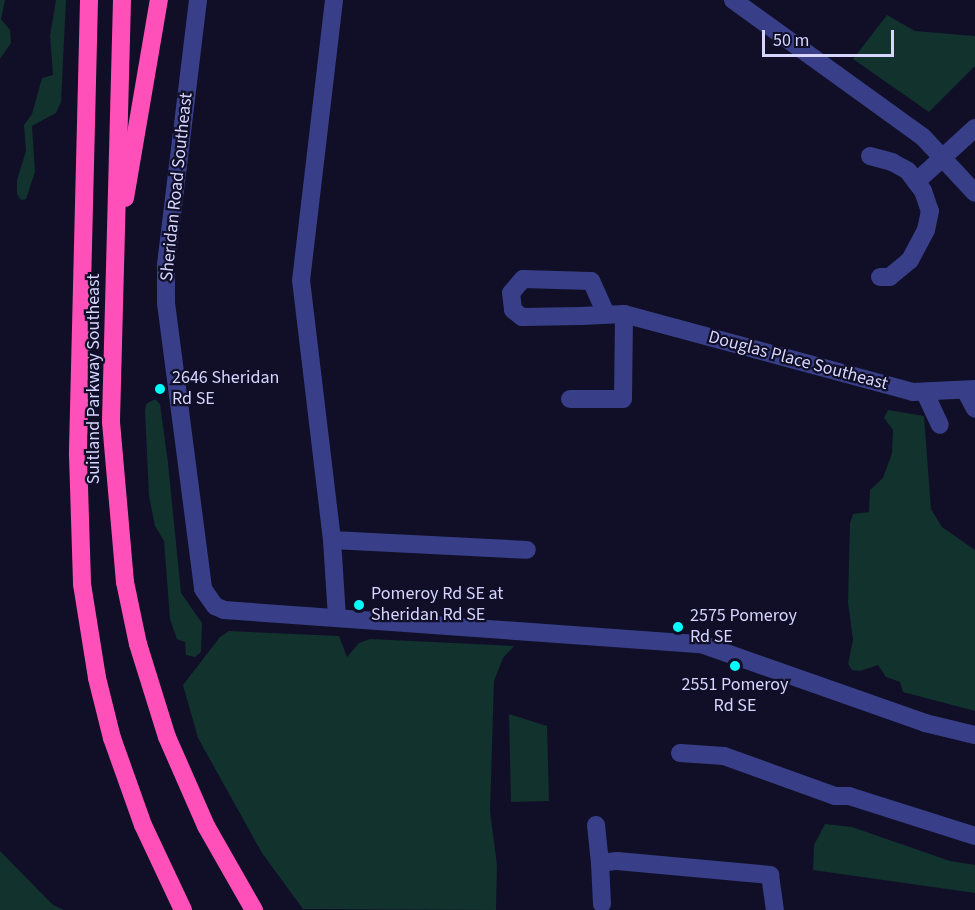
<!DOCTYPE html>
<style>
body{margin:0}
#map{position:relative;width:975px;height:910px;overflow:hidden;background:#100f27;font-family:"Source Sans 3",sans-serif}
div>[style]{position:absolute}
.green>*{inset:0;background:#11322d}
.minor>*{height:18px;margin:-9px;padding:0 9px;transform-origin:9px;border-radius:9px;background:#383f88}
.highway>*{height:18px;margin:-9px;padding:0 9px;transform-origin:9px;border-radius:9px;background:#ff50b9}
.dots>*{width:16px;height:16px;translate:-50% -50%;box-sizing:border-box;border:3px solid #100f27;border-radius:50%}
span{translate:-50% -50%;white-space:nowrap;text-align:center;line-height:1.15;-webkit-text-stroke:4.5px #100f27;paint-order:stroke}
.street-label{font-size:18px;color:#d5d5ff}
.poi-label{font-size:18px;color:#d5d5ff}
.left{translate:0 -50%;text-align:left}
.scale{position:absolute;left:762px;top:30px;width:132px;height:27px;box-sizing:border-box;border:3px solid #d5d5ff;border-top:0;padding-left:8px;font-size:18px;line-height:21px;white-space:nowrap;color:#d5d5ff;-webkit-text-stroke:4px #100f27;paint-order:stroke}
</style>
<div id="map">
<div class="green">
<i style="clip-path:polygon(0 0,5px 0,1px 19px,10px 30px,11px 43px,0 59px)"></i>
<i style="clip-path:polygon(56px 0,66px 0,61px 102px,56px 113px,32px 126px,35px 172px,26px 199px,21px 200px,17px 194px,17px 180px,26px 151px,24px 125px,32px 114px,42px 78px,53px 75px,50px 36px)"></i>
<i style="clip-path:polygon(887px 15px,915px 31px,975px 36px,975px 66px,929px 112px,853px 59px)"></i>
<i style="clip-path:polygon(155px 399px,160px 404px,168px 463px,181px 593px,202px 623px,201px 652px,195px 657px,186px 655px,185px 642px,177px 639px,170px 619px,164px 541px,155px 526px,149px 496px,145px 411px,146px 404px)"></i>
<i style="clip-path:polygon(888px 410px,924px 416px,931px 509px,942px 527px,975px 550px,975px 711px,903px 692px,900px 682px,886px 677px,878px 665px,860px 671px,852px 670px,848px 664px,853px 640px,848px 602px,850px 523px,853px 514px,869px 512px,870px 490px,883px 478px,892px 453px,893px 430px,884px 418px)"></i>
<i style="clip-path:polygon(229px 631px,339px 636px,347px 657px,359px 643px,370px 639px,514px 646px,503px 658px,494px 681px,490px 811px,497px 865px,496px 910px,303px 909px,262px 853px,198px 738px,183px 685px,220px 637px)"></i>
<i style="clip-path:polygon(509px 714px,547px 726px,549px 801px,511px 802px)"></i>
<i style="clip-path:polygon(825px 824px,852px 827px,950px 861px,975px 865px,975px 893px,813px 870px,814px 845px)"></i>
<i style="clip-path:polygon(0 851px,53px 905px,64px 910px,0 910px)"></i>
</div>
<div class="minor">
<i style="left:198px;top:0;width:267px;rotate:96.9deg"></i>
<i style="left:166px;top:265px;width:38px;rotate:90deg"></i>
<i style="left:166px;top:303px;width:288px;rotate:82.6deg"></i>
<i style="left:203px;top:589px;width:21px;rotate:55deg"></i>
<i style="left:215px;top:606px;width:10px;rotate:24deg"></i>
<i style="left:224px;top:610px;width:478px;rotate:4.1deg"></i>
<i style="left:701px;top:644px;width:238px;rotate:19.4deg"></i>
<i style="left:925px;top:723px;width:51px;rotate:13.5deg"></i>
<i style="left:334px;top:0;width:282px;rotate:96.7deg"></i>
<i style="left:301px;top:280px;width:262px;rotate:83.2deg"></i>
<i style="left:332px;top:540px;width:78px;rotate:86.3deg"></i>
<i style="left:733px;top:0;width:234px;rotate:35.8deg"></i>
<i style="left:923px;top:137px;width:76px;rotate:47.1deg"></i>
<i style="left:870px;top:156px;width:23px;rotate:15deg"></i>
<i style="left:892px;top:162px;width:18px;rotate:29deg"></i>
<i style="left:908px;top:171px;width:25px;rotate:53deg"></i>
<i style="left:923px;top:191px;width:21px;rotate:71deg"></i>
<i style="left:930px;top:211px;width:19px;rotate:102deg"></i>
<i style="left:926px;top:230px;width:34px;rotate:118deg"></i>
<i style="left:910px;top:260px;width:26px;rotate:140deg"></i>
<i style="left:890px;top:277px;width:10px;rotate:180deg"></i>
<i style="left:916px;top:182px;width:80px;rotate:-42.5deg"></i>
<i style="left:606px;top:314px;width:36px;rotate:-114deg"></i>
<i style="left:591px;top:281px;width:68px;rotate:-178.3deg"></i>
<i style="left:523px;top:279px;width:18px;rotate:131deg"></i>
<i style="left:511px;top:293px;width:17px;rotate:83deg"></i>
<i style="left:513px;top:310px;width:11px;rotate:38deg"></i>
<i style="left:522px;top:317px;width:59px;rotate:-1deg"></i>
<i style="left:581px;top:316px;width:43px;rotate:-2.7deg"></i>
<i style="left:624px;top:314px;width:299px;rotate:15.1deg"></i>
<i style="left:913px;top:392px;width:62px;rotate:-2.8deg"></i>
<i style="left:965px;top:390px;width:21px;rotate:62deg"></i>
<i style="left:925px;top:393px;width:35px;rotate:65deg"></i>
<i style="left:570px;top:399px;width:53px"></i>
<i style="left:623px;top:399px;width:85px;rotate:-89.3deg"></i>
<i style="left:332px;top:540px;width:195px;rotate:2.9deg"></i>
<i style="left:680px;top:753px;width:44px;rotate:3.9deg"></i>
<i style="left:724px;top:756px;width:118px;rotate:19.8deg"></i>
<i style="left:835px;top:796px;width:14px"></i>
<i style="left:849px;top:796px;width:132px;rotate:17.6deg"></i>
<i style="left:596px;top:825px;width:38px;rotate:84deg"></i>
<i style="left:600px;top:863px;width:17px;rotate:-7deg"></i>
<i style="left:617px;top:861px;width:154px;rotate:5.2deg"></i>
<i style="left:770px;top:875px;width:35px;rotate:82deg"></i>
<i style="left:600px;top:863px;width:41px;rotate:87.2deg"></i>
</div>
<div class="highway">
<i style="left:89px;top:0;width:455px;rotate:91.4deg"></i>
<i style="left:78px;top:455px;width:129px;rotate:88.2deg"></i>
<i style="left:82px;top:584px;width:95px;rotate:80.9deg"></i>
<i style="left:97px;top:678px;width:62px;rotate:76deg"></i>
<i style="left:112px;top:738px;width:92px;rotate:70.4deg"></i>
<i style="left:143px;top:825px;width:94px;rotate:64.8deg"></i>
<i style="left:122px;top:0;width:422px;rotate:91.5deg"></i>
<i style="left:111px;top:422px;width:161px;rotate:85deg"></i>
<i style="left:125px;top:582px;width:63px;rotate:78.2deg"></i>
<i style="left:138px;top:644px;width:97px;rotate:72.7deg"></i>
<i style="left:167px;top:737px;width:97px;rotate:66.3deg"></i>
<i style="left:206px;top:826px;width:97px;rotate:60.3deg"></i>
<i style="left:125px;top:198px;width:201px;rotate:-80.3deg"></i>
</div>
<div class="dots">
<i style="left:160px;top:389px;background:#01fffa"></i>
<i style="left:359px;top:605px;background:#01fffa"></i>
<i style="left:678px;top:627px;background:#01fffa"></i>
<i style="left:735px;top:666px;background:#01fffa"></i>
</div>
<div class="street-label">
<span style="left:177px;top:187px;rotate:-84deg">Sheridan Road Southeast</span>
<span style="left:798px;top:361px;rotate:15deg">Douglas Place Southeast</span>
<span style="left:94px;top:379px;rotate:-90deg">Suitland Parkway Southeast</span>
</div>
<div class="poi-label">
<span class="left" style="left:172px;top:389px">2646 Sheridan<br>Rd SE</span>
<span class="left" style="left:371px;top:605px">Pomeroy Rd SE at<br>Sheridan Rd SE</span>
<span class="left" style="left:690px;top:627px">2575 Pomeroy<br>Rd SE</span>
<span style="left:735px;top:696px">2551 Pomeroy<br>Rd SE</span>
</div>
<div class="scale">50 m</div>
</div>
